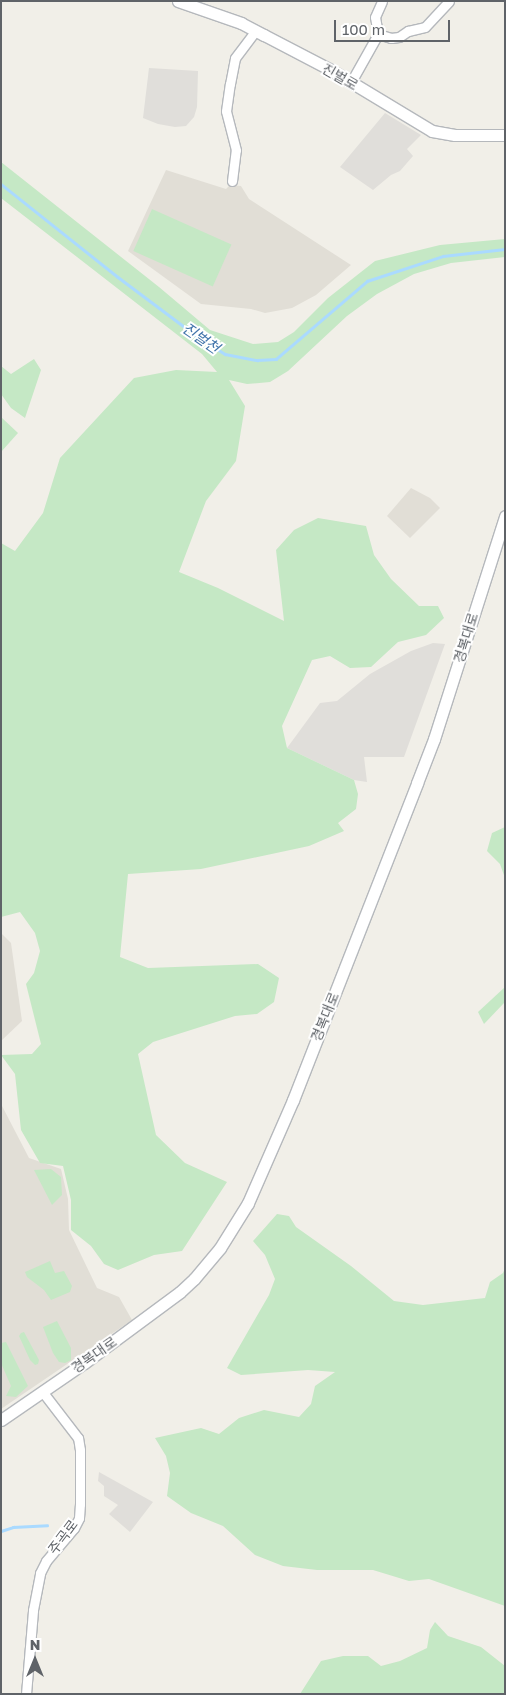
<!DOCTYPE html>
<meta charset="utf-8">
<style>
body{margin:0}
#map{position:relative;width:506px;height:1695px;overflow:hidden;background:#f1efe8;font-family:"Golos Text","Noto Sans KR",sans-serif}
div>[style]{position:absolute}
.industrial>*{inset:0;background:#e0deda}
.education>*{inset:0;background:#e1ded6}
.green>*{inset:0;background:#c5e8c5;transform-origin:0 0}
.stream>*{height:2.5px;margin:-1.25px;padding:0 1.25px;transform-origin:1.25px;border-radius:1.25px;background:#aadaff}
.roads{filter:drop-shadow(1px 0 #b5b8bc) drop-shadow(-1px 0 #b5b8bc) drop-shadow(0 1px #b5b8bc) drop-shadow(0 -1px #b5b8bc)}
.minor>*{height:9px;margin:-4.5px;padding:0 4.5px;transform-origin:4.5px;border-radius:4.5px;background:#fff}
.tertiary>*{height:11px;margin:-5.5px;padding:0 5.5px;transform-origin:5.5px;border-radius:5.5px;background:#fff}
span{translate:-50% -50%;white-space:nowrap;text-align:center;line-height:1.15;-webkit-text-stroke:4px #fff;paint-order:stroke}
.street-label{font-size:14px;color:#5f6368}
.water-label{font-size:15px;color:#4174aa;font-style:italic}
.frame{position:absolute;inset:0;border:2px solid #5f6368;pointer-events:none}
.north{position:absolute;left:10px;top:1635px;width:50px;height:50px;-webkit-text-stroke:4px #fff;paint-order:stroke;rotate:0deg;font-size:14px;font-weight:700;line-height:20px;text-align:center;color:#5f6368}
.north::after{content:'';display:block;margin:auto;width:18px;height:22px;background:#5f6368;clip-path:polygon(50% 0,100% 100%,50% 72%,0 100%)}
.scale{position:absolute;left:334px;top:20px;width:116px;height:22px;box-sizing:border-box;border:2px solid #5f6368;border-top:0;padding-left:6px;font-size:15px;line-height:18px;white-space:nowrap;color:#5f6368;-webkit-text-stroke:4px #fff;paint-order:stroke}
</style>
<div id="map">
<div class="industrial">
<i style="clip-path:polygon(149px 68px,198px 71px,197px 107px,194px 117px,186px 126px,175px 127px,158px 124px,143px 118px)"></i>
<i style="clip-path:polygon(385px 113px,421px 135px,407px 149px,413px 156px,400px 171px,391px 175px,373px 190px,340px 167px)"></i>
<i style="clip-path:polygon(433px 643px,445px 644px,404px 757px,364px 757px,367px 782px,354px 780px,287px 748px,320px 703px,337px 701px,370px 674px,411px 651px)"></i>
<i style="clip-path:polygon(99px 1472px,153px 1502px,130px 1532px,109px 1514px,118px 1505px,104px 1496px,104px 1486px,98px 1481px)"></i>
</div>
<div class="education">
<i style="clip-path:polygon(166px 170px,226px 189px,230px 185px,241px 186px,249px 199px,351px 265px,316px 295px,292px 308px,265px 313px,251px 309px,201px 304px,128px 251px)"></i>
<i style="clip-path:polygon(411px 488px,430px 498px,440px 508px,410px 538px,387px 516px)"></i>
<i style="clip-path:polygon(1px 933px,11px 943px,22px 1021px,1px 1041px)"></i>
<i style="clip-path:polygon(1px 1104px,29px 1158px,61px 1169px,68px 1199px,69px 1230px,97px 1288px,119px 1297px,132px 1320px,1px 1409px)"></i>
</div>
<div class="green">
<i style="clip-path:polygon(1px 162px,159px 287px,210px 330px,253px 344px,278px 342px,294px 332px,328px 298px,375px 261px,440px 245px,505px 239px,505px 257px,451px 263px,414px 274px,377px 294px,347px 316px,288px 371px,270px 382px,247px 384px,229px 380px,245px 406px,236px 461px,206px 501px,179px 572px,218px 588px,284px 621px,276px 550px,294px 530px,318px 518px,366px 526px,374px 555px,391px 579px,419px 606px,438px 606px,444px 618px,426px 635px,398px 642px,371px 667px,350px 668px,330px 656px,312px 660px,282px 726px,287px 748px,354px 780px,358px 794px,356px 809px,338px 823px,344px 831px,309px 846px,201px 869px,128px 874px,120px 957px,148px 968px,258px 964px,279px 978px,274px 1002px,257px 1014px,235px 1016px,153px 1042px,138px 1054px,156px 1135px,185px 1163px,227px 1182px,182px 1251px,154px 1255px,118px 1270px,104px 1264px,91px 1246px,71px 1230px,71px 1200px,63px 1166px,40px 1163px,21px 1130px,15px 1074px,1px 1055px,32px 1054px,41px 1044px,26px 984px,34px 973px,40px 951px,35px 933px,20px 912px,1px 917px,1px 543px,15px 551px,43px 513px,60px 458px,134px 378px,176px 370px,217px 372px,202px 354px,1px 198px)"></i>
<i style="left:152px;top:209px;width:87px;height:46px;rotate:24deg"></i>
<i style="clip-path:polygon(34px 359px,41px 370px,25px 418px,11px 408px,1px 394px,1px 366px,11px 374px)"></i>
<i style="clip-path:polygon(1px 417px,18px 433px,1px 452px)"></i>
<i style="clip-path:polygon(505px 827px,505px 878px,500px 864px,487px 851px,492px 833px)"></i>
<i style="clip-path:polygon(505px 987px,505px 1002px,484px 1024px,478px 1012px)"></i>
<i style="clip-path:polygon(51px 1169px,61px 1177px,62px 1195px,52px 1205px,34px 1170px)"></i>
<i style="clip-path:polygon(277px 1214px,289px 1216px,296px 1227px,351px 1266px,394px 1301px,423px 1305px,485px 1298px,490px 1282px,503px 1273px,505px 1268px,505px 1606px,429px 1579px,409px 1581px,373px 1570px,317px 1570px,283px 1566px,255px 1555px,223px 1526px,191px 1513px,167px 1496px,170px 1473px,166px 1456px,155px 1438px,201px 1428px,219px 1434px,239px 1418px,264px 1410px,299px 1417px,311px 1404px,315px 1386px,335px 1372px,308px 1370px,241px 1375px,227px 1368px,269px 1295px,275px 1279px,265px 1255px,253px 1241px)"></i>
<i style="clip-path:polygon(50px 1261px,55px 1273px,64px 1271px,72px 1286px,70px 1292px,51px 1300px,44px 1290px,27px 1277px,25px 1272px)"></i>
<i style="clip-path:polygon(57px 1321px,71px 1348px,71px 1360px,65px 1363px,59px 1362px,53px 1353px,43px 1327px)"></i>
<i style="clip-path:polygon(24px 1332px,39px 1360px,38px 1364px,35px 1365px,30px 1360px,19px 1336px,21px 1333px)"></i>
<i style="clip-path:polygon(6px 1342px,28px 1386px,16px 1397px,6px 1396px,11px 1386px,1px 1363px,1px 1343px)"></i>
<i style="clip-path:polygon(435px 1622px,448px 1636px,481px 1647px,505px 1666px,505px 1694px,300px 1694px,321px 1661px,343px 1656px,368px 1656px,381px 1666px,400px 1661px,427px 1648px,430px 1630px)"></i>
</div>
<div class="stream">
<i style="left:1px;top:184px;width:149px;rotate:38.5deg"></i>
<i style="left:118px;top:277px;width:100px;rotate:36.9deg"></i>
<i style="left:198px;top:337px;width:32px;rotate:32deg"></i>
<i style="left:225px;top:354px;width:33px;rotate:11deg"></i>
<i style="left:257px;top:360px;width:19px;rotate:-3deg"></i>
<i style="left:276px;top:359px;width:120px;rotate:-40.6deg"></i>
<i style="left:367px;top:281px;width:80px;rotate:-18.2deg"></i>
<i style="left:443px;top:256px;width:62px;rotate:-6.4deg"></i>
<i style="left:1px;top:1531px;width:13px;rotate:-18deg"></i>
<i style="left:13px;top:1527px;width:34px;rotate:-3deg"></i>
</div>
<div class="roads">
<div class="minor">
<i style="left:378px;top:34px;width:14px;rotate:17deg"></i>
<i style="left:391px;top:38px;width:8px;rotate:-7deg"></i>
<i style="left:399px;top:37px;width:11px;rotate:-34deg"></i>
<i style="left:408px;top:31px;width:17px;rotate:-13deg"></i>
<i style="left:425px;top:27px;width:35px;rotate:-47deg"></i>
<i style="left:378px;top:34px;width:17px;rotate:-100deg"></i>
<i style="left:375px;top:17px;width:17px;rotate:-66deg"></i>
<i style="left:351px;top:82px;width:55px;rotate:-60.6deg"></i>
<i style="left:232px;top:181px;width:31px;rotate:-83deg"></i>
<i style="left:236px;top:150px;width:40px;rotate:-104.4deg"></i>
<i style="left:226px;top:111px;width:27px;rotate:-82deg"></i>
<i style="left:230px;top:84px;width:26px;rotate:-79deg"></i>
<i style="left:235px;top:58px;width:34px;rotate:-53deg"></i>
<i style="left:26px;top:1694px;width:84px;rotate:-85.2deg"></i>
<i style="left:33px;top:1610px;width:38px;rotate:-79deg"></i>
<i style="left:40px;top:1573px;width:13px;rotate:-63deg"></i>
<i style="left:46px;top:1561px;width:43px;rotate:-49.7deg"></i>
<i style="left:74px;top:1528px;width:11px;rotate:-63deg"></i>
<i style="left:79px;top:1518px;width:14px;rotate:-86deg"></i>
<i style="left:80px;top:1504px;width:54px;rotate:-90deg"></i>
<i style="left:80px;top:1450px;width:12px;rotate:-99deg"></i>
<i style="left:78px;top:1438px;width:59px;rotate:-127.5deg"></i>
</div>
<div class="tertiary">
<i style="left:178px;top:1px;width:67px;rotate:19.2deg"></i>
<i style="left:241px;top:23px;width:26px;rotate:28deg"></i>
<i style="left:264px;top:35px;width:76px;rotate:27.6deg"></i>
<i style="left:331px;top:70px;width:118px;rotate:31.1deg"></i>
<i style="left:432px;top:131px;width:23px;rotate:10deg"></i>
<i style="left:455px;top:135px;width:50px"></i>
<i style="left:1px;top:1420px;width:101px;rotate:-34.5deg"></i>
<i style="left:84px;top:1363px;width:119px;rotate:-36.5deg"></i>
<i style="left:180px;top:1292px;width:19px;rotate:-43deg"></i>
<i style="left:194px;top:1279px;width:40px;rotate:-50deg"></i>
<i style="left:220px;top:1248px;width:53px;rotate:-58.1deg"></i>
<i style="left:248px;top:1203px;width:112px;rotate:-66.4deg"></i>
<i style="left:293px;top:1100px;width:340px;rotate:-68.6deg"></i>
<i style="left:417px;top:783px;width:47px;rotate:-68.9deg"></i>
<i style="left:434px;top:739px;width:234px;rotate:-72.3deg"></i>
</div>
</div>
<div class="street-label">
<span style="left:340px;top:77px;rotate:30deg">진벌로</span>
<span style="left:466px;top:638px;rotate:-73deg">경복대로</span>
<span style="left:325px;top:1017px;rotate:-68deg">경복대로</span>
<span style="left:94px;top:1355px;rotate:-35deg">경복대로</span>
<span style="left:63px;top:1537px;rotate:-53deg">주곡로</span>
</div>
<div class="water-label">
<span style="left:201px;top:338px;rotate:35deg">진벌천</span>
</div>
<div class="frame"></div>
<div class="north">N</div>
<div class="scale">100 m</div>
</div>
